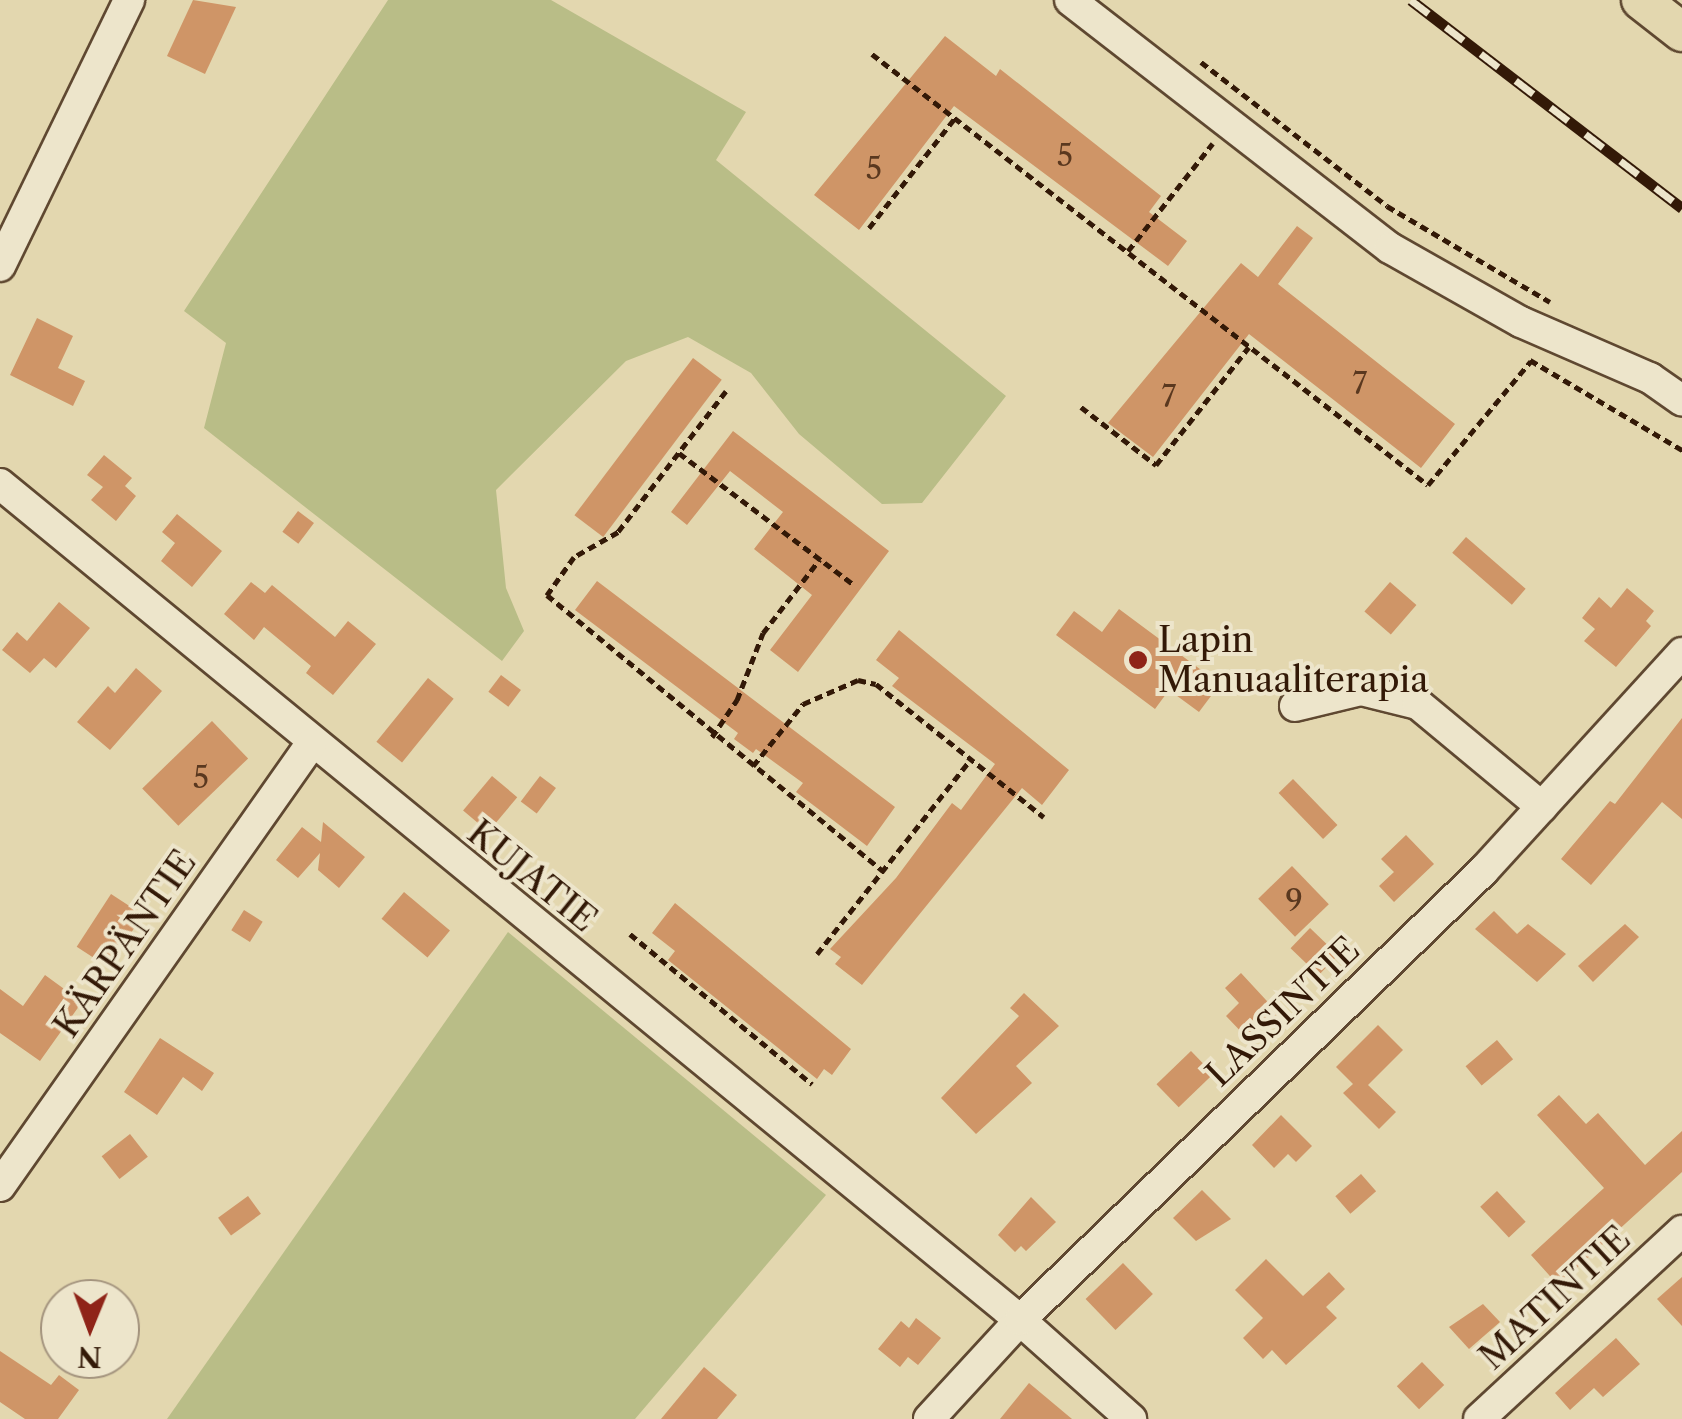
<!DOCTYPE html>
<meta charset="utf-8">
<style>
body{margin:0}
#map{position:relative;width:1682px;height:1419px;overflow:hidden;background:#e3d7af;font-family:"Libre Caslon Text",serif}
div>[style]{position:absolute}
.green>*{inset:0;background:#b9bd87}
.building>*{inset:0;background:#cf9567;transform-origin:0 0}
.path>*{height:5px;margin-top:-2.5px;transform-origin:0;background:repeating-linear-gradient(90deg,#331907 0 8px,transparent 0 13px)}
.roads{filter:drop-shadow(2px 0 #5f4831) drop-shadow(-2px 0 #5f4831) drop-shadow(0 2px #5f4831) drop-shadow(0 -2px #5f4831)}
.minor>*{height:30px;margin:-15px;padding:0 15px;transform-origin:15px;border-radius:15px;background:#ede5cb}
.major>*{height:38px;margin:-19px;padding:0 19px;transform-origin:19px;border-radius:19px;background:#e3d7af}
.rail>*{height:11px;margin-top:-5.5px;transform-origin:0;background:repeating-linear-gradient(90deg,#ede5cb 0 22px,#331907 0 44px);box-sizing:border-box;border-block:2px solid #331907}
.dots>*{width:28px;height:28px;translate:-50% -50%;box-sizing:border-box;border:5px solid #ede5cb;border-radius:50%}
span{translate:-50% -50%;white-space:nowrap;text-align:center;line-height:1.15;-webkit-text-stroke:8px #ede5cb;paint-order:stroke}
.number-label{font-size:30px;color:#5a381f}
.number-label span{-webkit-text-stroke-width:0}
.poi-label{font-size:35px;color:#331907}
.left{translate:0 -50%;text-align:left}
.street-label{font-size:35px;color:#331907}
.north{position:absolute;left:40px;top:1279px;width:100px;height:100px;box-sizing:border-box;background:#ede5cb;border:2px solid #a3937d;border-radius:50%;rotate:181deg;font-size:28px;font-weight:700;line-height:40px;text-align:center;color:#331907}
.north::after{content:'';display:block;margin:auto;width:35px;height:45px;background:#8f2418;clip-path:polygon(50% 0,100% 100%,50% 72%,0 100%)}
</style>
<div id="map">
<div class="green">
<i style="clip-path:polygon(388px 0,551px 0,746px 112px,716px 160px,1006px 396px,922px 503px,882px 504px,799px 434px,751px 373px,688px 337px,626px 361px,496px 490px,506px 588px,524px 631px,502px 661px,204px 428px,226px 343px,184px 311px)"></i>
<i style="clip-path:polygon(508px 932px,826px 1195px,635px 1419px,167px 1419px)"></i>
</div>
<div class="building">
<i style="clip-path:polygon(193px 0,236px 7px,205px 74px,167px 56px)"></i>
<i style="clip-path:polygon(945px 36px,996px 76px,1000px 69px,1161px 196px,1149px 212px,1187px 241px,1168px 266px,954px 106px,859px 230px,814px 195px)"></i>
<i style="clip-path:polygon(1297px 226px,1313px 238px,1278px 284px,1455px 424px,1421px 468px,1249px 334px,1153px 457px,1108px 423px,1241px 263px,1258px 277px)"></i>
<i style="clip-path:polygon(37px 318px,73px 336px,58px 368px,85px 381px,73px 406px,10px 375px)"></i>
<i style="left:693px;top:358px;width:36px;height:197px;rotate:37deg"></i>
<i style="clip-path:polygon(733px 431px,889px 551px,798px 672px,770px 650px,812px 595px,754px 549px,783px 512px,730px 471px,687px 525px,671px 512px)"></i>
<i style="clip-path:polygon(104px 455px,132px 478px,125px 486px,136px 496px,116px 521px,91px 500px,103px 487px,87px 475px)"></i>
<i style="left:298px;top:511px;width:20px;height:26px;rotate:37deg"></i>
<i style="clip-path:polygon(177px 514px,222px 551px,192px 587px,161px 561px,175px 543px,162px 532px)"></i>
<i style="left:1466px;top:537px;width:79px;height:21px;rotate:41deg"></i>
<i style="clip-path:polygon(597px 581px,895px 807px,867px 846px,796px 792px,803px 783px,756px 749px,753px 753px,734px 739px,738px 733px,575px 610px)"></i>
<i style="clip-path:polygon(251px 582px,265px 593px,272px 585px,335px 637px,348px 621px,376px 644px,333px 695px,306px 673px,311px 666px,264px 627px,254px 640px,224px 614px)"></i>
<i style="left:1390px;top:582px;width:35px;height:39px;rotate:41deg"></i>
<i style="clip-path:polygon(1627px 588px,1654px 611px,1646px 621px,1651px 626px,1616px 667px,1584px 641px,1595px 629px,1582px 618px,1599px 597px,1611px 608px)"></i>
<i style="clip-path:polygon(59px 602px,90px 628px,56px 668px,44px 658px,30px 673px,2px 650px,17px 632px,27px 641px)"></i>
<i style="clip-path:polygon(1119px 609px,1220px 684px,1199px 712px,1169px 690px,1155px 709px,1056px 635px,1074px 611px,1102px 632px)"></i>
<i style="clip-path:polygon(899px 630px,1069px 770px,1042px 805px,1022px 788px,862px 985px,835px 964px,841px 957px,830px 949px,896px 878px,952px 803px,961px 810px,995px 764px,892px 686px,899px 678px,876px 660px)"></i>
<i style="clip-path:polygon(136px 668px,162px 691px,110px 750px,77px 722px,108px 686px,115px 693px)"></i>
<i style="left:501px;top:675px;width:25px;height:21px;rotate:37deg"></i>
<i style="left:428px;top:678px;width:33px;height:82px;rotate:39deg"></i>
<i style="clip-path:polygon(1682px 718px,1682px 819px,1662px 802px,1591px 885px,1561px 859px,1610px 801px,1615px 804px)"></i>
<i style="left:212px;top:721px;width:52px;height:97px;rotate:46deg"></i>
<i style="left:492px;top:776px;width:33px;height:45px;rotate:40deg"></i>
<i style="left:540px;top:776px;width:20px;height:32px;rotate:37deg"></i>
<i style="left:1293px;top:779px;width:64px;height:20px;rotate:46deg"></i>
<i style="clip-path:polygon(323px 822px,365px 857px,339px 888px,318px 870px,320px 853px,298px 878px,276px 860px,302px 827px,321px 842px)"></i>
<i style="clip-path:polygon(1406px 835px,1434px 864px,1394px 902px,1379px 886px,1394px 872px,1381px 859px)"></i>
<i style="left:1292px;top:866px;width:53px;height:47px;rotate:46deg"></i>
<i style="left:404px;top:892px;width:60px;height:35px;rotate:40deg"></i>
<i style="left:111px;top:894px;width:38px;height:63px;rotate:33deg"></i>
<i style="clip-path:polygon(675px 903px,851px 1049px,832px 1075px,824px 1069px,817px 1079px,668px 960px,675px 951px,652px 933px)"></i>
<i style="left:244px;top:910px;width:22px;height:24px;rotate:32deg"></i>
<i style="clip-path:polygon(1494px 911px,1517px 934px,1528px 924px,1566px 954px,1537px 982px,1475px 929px)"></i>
<i style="clip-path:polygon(1625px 924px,1639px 937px,1593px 982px,1578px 966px)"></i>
<i style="left:1310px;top:928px;width:39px;height:28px;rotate:44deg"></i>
<i style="clip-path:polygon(1241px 973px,1278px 1013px,1249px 1040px,1226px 1016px,1239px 1003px,1225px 988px)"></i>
<i style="clip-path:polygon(45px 975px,82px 1002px,40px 1061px,0 1033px,0 989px,23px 1006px)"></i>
<i style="clip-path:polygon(1024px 993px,1059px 1026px,1016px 1066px,1032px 1083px,976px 1134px,941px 1098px,1019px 1016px,1010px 1008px)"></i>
<i style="clip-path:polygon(1378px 1025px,1403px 1050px,1368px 1085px,1396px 1112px,1379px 1129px,1343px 1093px,1353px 1084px,1336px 1067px)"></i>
<i style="clip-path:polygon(160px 1038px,214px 1073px,202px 1091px,183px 1077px,157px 1115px,124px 1092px)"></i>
<i style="left:1497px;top:1040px;width:25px;height:41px;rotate:50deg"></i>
<i style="left:1191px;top:1051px;width:32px;height:48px;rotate:46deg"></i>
<i style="clip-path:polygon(1559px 1095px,1586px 1124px,1598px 1113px,1645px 1165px,1682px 1131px,1682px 1172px,1558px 1285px,1531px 1255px,1604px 1188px,1537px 1115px)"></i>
<i style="clip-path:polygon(1281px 1115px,1312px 1146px,1296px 1162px,1288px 1154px,1274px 1168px,1252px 1145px)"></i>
<i style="left:130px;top:1134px;width:29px;height:36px;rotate:52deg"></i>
<i style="left:1361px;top:1174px;width:23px;height:34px;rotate:49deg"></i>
<i style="clip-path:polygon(1202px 1190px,1231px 1219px,1196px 1241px,1173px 1218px)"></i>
<i style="left:1497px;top:1191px;width:42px;height:23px;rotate:47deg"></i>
<i style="left:248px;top:1196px;width:22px;height:37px;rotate:54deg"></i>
<i style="clip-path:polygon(1031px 1197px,1056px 1222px,1026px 1251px,1021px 1246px,1015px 1252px,998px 1235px)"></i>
<i style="clip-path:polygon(1266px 1259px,1303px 1296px,1329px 1272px,1345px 1289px,1326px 1307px,1337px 1318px,1286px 1365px,1272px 1350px,1263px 1359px,1243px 1338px,1263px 1318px,1235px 1290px)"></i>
<i style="left:1123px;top:1263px;width:43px;height:52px;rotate:46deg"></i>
<i style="clip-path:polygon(1682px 1277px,1682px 1326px,1657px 1299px)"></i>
<i style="clip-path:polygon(1483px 1304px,1500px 1322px,1469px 1349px,1449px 1327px)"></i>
<i style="clip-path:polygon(916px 1318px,941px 1338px,918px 1365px,908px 1357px,900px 1367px,878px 1349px,901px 1321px,909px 1328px)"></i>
<i style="clip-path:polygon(1616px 1338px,1640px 1364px,1603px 1397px,1594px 1388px,1570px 1410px,1555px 1393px)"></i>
<i style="clip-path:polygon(0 1351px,51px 1385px,59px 1375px,79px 1390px,58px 1419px,25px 1419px,0 1402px)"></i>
<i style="left:1422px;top:1362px;width:32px;height:35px;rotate:46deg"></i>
<i style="clip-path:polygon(704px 1367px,737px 1395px,717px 1419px,661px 1419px)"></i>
<i style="clip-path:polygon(1029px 1383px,1072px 1419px,1000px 1419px)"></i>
</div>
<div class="path">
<i style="left:872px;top:54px;width:703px;rotate:37.78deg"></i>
<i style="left:1428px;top:485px;width:161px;rotate:-50.3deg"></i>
<i style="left:1201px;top:62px;width:235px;rotate:37.7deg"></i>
<i style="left:1387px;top:206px;width:189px;rotate:30.5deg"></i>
<i style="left:869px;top:228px;width:140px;rotate:-52deg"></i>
<i style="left:1128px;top:251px;width:137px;rotate:-51.8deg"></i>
<i style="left:1530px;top:360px;width:177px;rotate:30.6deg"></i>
<i style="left:726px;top:391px;width:178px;rotate:127.5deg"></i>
<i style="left:618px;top:532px;width:51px;rotate:150.4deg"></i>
<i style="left:574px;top:557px;width:47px;rotate:125.4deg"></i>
<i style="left:547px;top:595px;width:435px;rotate:39.4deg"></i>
<i style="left:1081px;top:407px;width:95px;rotate:37.7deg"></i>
<i style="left:1156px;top:465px;width:150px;rotate:-51.8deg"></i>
<i style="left:679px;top:453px;width:219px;rotate:37deg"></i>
<i style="left:712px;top:737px;width:45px;rotate:-56deg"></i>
<i style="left:737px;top:700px;width:72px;rotate:-68.8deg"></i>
<i style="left:763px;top:633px;width:93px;rotate:-52.4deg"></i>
<i style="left:753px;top:766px;width:80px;rotate:-51.1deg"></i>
<i style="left:803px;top:704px;width:60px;rotate:-23.6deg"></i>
<i style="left:858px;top:680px;width:18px;rotate:13deg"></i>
<i style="left:876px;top:684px;width:214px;rotate:38.4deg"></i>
<i style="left:630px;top:934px;width:236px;rotate:39.5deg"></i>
<i style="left:817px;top:954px;width:248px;rotate:-51.7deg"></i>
</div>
<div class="roads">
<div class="minor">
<i style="left:1070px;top:0;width:405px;rotate:37.8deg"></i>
<i style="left:1390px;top:248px;width:150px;rotate:29.5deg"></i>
<i style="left:1521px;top:322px;width:141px;rotate:23.5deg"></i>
<i style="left:1650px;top:378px;width:39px;rotate:35deg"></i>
<i style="left:0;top:266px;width:296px;rotate:-64.1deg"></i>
<i style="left:0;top:484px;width:1319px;rotate:39.34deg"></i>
<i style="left:1020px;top:1320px;width:149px;rotate:41.7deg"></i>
<i style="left:1295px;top:706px;width:68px;rotate:-13.6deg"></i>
<i style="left:1361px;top:690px;width:59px;rotate:13.8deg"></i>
<i style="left:1418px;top:704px;width:161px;rotate:39.7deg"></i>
<i style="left:0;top:1186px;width:540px;rotate:-54.87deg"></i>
<i style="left:929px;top:1419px;width:134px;rotate:-47.4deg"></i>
<i style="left:1020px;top:1320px;width:646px;rotate:-44.12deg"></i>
<i style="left:1484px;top:870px;width:294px;rotate:-47.6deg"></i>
<i style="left:1479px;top:1419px;width:277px;rotate:-42.8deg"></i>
</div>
<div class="major">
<i style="left:1641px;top:0;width:52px;rotate:38deg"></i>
</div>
</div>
<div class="rail">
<i style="left:1411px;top:0;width:342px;rotate:37.5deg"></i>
</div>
<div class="dots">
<i style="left:1138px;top:660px;background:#8f2418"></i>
</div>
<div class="number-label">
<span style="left:1065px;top:156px">5</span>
<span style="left:874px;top:169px">5</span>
<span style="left:1360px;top:384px">7</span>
<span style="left:1169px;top:397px">7</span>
<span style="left:201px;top:778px">5</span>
<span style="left:1294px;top:901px">9</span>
</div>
<div class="poi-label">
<span class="left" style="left:1158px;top:660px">Lapin<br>Manuaaliterapia</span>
</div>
<div class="street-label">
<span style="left:532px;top:876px;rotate:39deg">KUJATIE</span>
<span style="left:125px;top:944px;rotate:-55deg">KÄRPÄNTIE</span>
<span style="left:1283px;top:1012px;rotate:-44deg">LASSINTIE</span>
<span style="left:1555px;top:1298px;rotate:-43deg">MATINTIE</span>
</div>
<div class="north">N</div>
</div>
